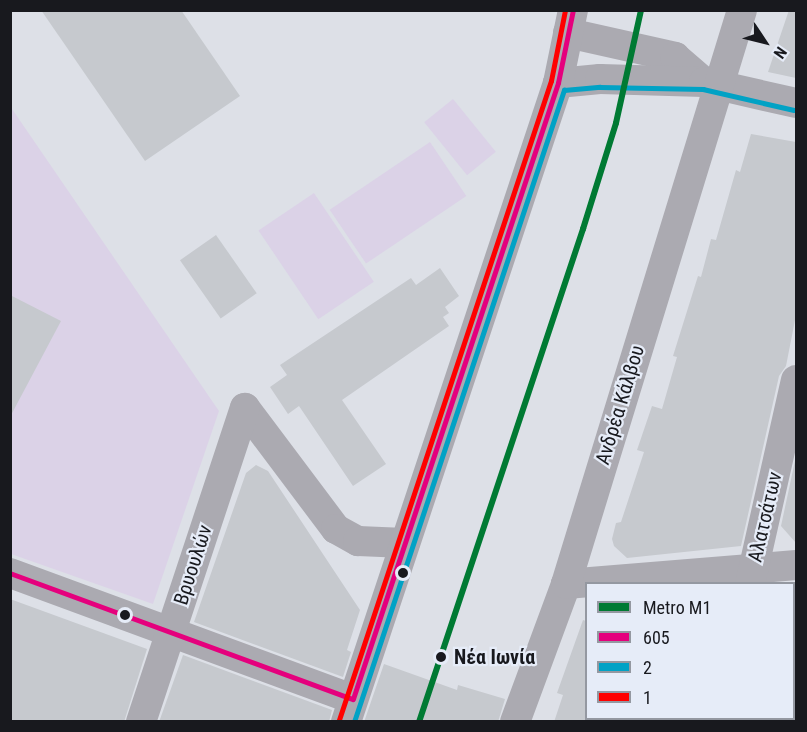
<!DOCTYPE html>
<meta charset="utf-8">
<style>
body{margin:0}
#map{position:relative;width:807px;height:732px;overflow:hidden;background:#dde0e7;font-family:"Roboto Condensed",sans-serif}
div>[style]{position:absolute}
.green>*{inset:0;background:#dbd2e7;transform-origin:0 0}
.building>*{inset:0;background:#c6c9ce;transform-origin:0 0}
.minor>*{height:30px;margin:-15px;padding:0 15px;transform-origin:15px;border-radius:15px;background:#abaab1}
.bus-1>*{height:4.5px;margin:-2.25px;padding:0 2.25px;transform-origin:2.25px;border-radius:2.25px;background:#e5007d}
.bus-2>*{height:4.5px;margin:-2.25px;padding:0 2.25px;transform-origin:2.25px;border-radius:2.25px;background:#01a2c5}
.bus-3>*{height:4.5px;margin:-2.25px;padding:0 2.25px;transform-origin:2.25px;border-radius:2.25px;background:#f00}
.metro-1>*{height:6px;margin:-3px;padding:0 3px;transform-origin:3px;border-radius:3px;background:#007a33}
.dots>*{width:16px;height:16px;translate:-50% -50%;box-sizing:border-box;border:3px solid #e6ecf8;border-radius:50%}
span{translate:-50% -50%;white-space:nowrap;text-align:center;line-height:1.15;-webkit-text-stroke:4.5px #e6ecf8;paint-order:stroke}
.street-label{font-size:20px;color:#18191e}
.stop-label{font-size:20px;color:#18191e;font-weight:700}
.left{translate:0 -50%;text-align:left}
.frame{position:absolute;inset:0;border:12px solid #18191e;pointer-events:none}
.legend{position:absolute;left:585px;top:582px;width:210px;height:138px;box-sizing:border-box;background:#e6ecf8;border:2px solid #9498a1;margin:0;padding:8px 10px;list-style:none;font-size:18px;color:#18191e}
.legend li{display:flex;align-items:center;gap:12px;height:30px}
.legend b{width:30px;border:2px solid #9498a1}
.north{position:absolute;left:735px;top:12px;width:60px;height:60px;-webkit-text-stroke:4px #e6ecf8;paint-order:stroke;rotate:125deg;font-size:16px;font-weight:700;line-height:24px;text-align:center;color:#18191e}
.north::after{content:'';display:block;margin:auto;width:21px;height:27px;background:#18191e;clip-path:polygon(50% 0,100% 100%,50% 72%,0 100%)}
</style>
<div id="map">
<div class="green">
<i style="left:453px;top:99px;width:68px;height:37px;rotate:51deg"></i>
<i style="clip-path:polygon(10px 106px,219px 411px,153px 604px,11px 554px)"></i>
<i style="left:430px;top:142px;width:65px;height:121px;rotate:56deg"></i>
<i style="left:314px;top:193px;width:107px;height:67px;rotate:56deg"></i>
</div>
<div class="building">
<i style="clip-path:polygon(41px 10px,181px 10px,240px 96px,145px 161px)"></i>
<i style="clip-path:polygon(789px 10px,796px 10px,796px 78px,768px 72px)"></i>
<i style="clip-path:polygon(751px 134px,796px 142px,796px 315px,786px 366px,779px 376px,741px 546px,627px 558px,614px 546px,612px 539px,616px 523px,621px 522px,644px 452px,637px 450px,652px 406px,662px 409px,677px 357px,673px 356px,698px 276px,701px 277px,711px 239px,716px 240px,736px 170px,740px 172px)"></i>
<i style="left:216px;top:235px;width:71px;height:44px;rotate:55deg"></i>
<i style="clip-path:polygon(440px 268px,459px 296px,445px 307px,449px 313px,443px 317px,449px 326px,342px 400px,386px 464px,353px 486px,299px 406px,288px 414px,270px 387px,287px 375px,280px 365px,411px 278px,416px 285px)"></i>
<i style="clip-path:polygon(10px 295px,61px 321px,10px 417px)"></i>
<i style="clip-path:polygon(796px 456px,796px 543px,781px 526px)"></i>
<i style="clip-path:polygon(256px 465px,268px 471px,360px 610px,347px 650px,351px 652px,343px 677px,194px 622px,246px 473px)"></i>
<i style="clip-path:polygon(10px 599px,147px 649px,124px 722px,10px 722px)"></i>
<i style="clip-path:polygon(583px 620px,586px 621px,586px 722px,554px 722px,563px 695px,557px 693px)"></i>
<i style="clip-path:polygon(183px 655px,332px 710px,329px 722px,159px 722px)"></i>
<i style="clip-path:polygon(384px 664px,457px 690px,458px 685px,505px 699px,498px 722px,364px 722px)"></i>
</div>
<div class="minor">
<i style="left:568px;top:33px;width:110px;rotate:12.6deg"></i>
<i style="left:675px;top:57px;width:38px;rotate:41deg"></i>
<i style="left:558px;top:83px;width:42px;rotate:-5.4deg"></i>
<i style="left:600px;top:79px;width:104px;rotate:1.7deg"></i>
<i style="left:704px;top:82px;width:94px;rotate:12.9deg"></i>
<i style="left:245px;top:408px;width:151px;rotate:53.1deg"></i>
<i style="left:336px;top:529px;width:25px;rotate:29deg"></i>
<i style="left:358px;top:541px;width:47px;rotate:2.4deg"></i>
<i style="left:10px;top:573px;width:365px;rotate:20.2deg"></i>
<i style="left:566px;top:584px;width:231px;rotate:-4.7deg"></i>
<i style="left:750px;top:584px;width:209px;rotate:-77.3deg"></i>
<i style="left:141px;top:722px;width:331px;rotate:-71.7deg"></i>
<i style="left:346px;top:722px;width:673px;rotate:-71.65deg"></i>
<i style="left:558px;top:83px;width:75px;rotate:-78.4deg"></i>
<i style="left:515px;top:722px;width:147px;rotate:-69.7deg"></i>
<i style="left:566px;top:584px;width:600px;rotate:-72.95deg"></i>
<i style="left:719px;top:722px;width:4px;rotate:-90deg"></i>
</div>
<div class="bus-1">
<i style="left:10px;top:573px;width:365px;rotate:20.2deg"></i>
<i style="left:353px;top:699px;width:649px;rotate:-71.59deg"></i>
<i style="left:558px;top:83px;width:75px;rotate:-78.4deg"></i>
</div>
<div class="bus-2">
<i style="left:354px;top:722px;width:666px;rotate:-71.62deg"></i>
<i style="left:564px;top:90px;width:36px;rotate:-5deg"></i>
<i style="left:600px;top:87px;width:103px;rotate:1.1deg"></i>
<i style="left:703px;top:89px;width:93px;rotate:13deg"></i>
</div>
<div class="bus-3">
<i style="left:339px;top:720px;width:673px;rotate:-71.65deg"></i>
<i style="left:551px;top:81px;width:72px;rotate:-78.8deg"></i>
</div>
<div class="metro-1">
<i style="left:419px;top:722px;width:520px;rotate:-71.6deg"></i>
<i style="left:583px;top:229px;width:111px;rotate:-72.7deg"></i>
<i style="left:616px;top:123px;width:116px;rotate:-77.5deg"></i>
</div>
<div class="dots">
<i style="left:403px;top:573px;background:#18191e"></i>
<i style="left:125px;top:615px;background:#18191e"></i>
<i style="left:441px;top:657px;background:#18191e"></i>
</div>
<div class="street-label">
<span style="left:620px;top:405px;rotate:-73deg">Ανδρέα Κάλβου</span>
<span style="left:765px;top:517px;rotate:-77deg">Αλατσάτων</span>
<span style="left:193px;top:565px;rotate:-72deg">Βρυουλών</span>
</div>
<div class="stop-label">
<span class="left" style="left:454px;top:657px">Νέα Ιωνία</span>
</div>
<div class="frame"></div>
<ul class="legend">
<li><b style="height:8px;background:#007a33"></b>Metro Μ1</li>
<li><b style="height:8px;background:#e5007d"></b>605</li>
<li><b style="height:8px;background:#01a2c5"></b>2</li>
<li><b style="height:8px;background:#f00"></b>1</li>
</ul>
<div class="north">N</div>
</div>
